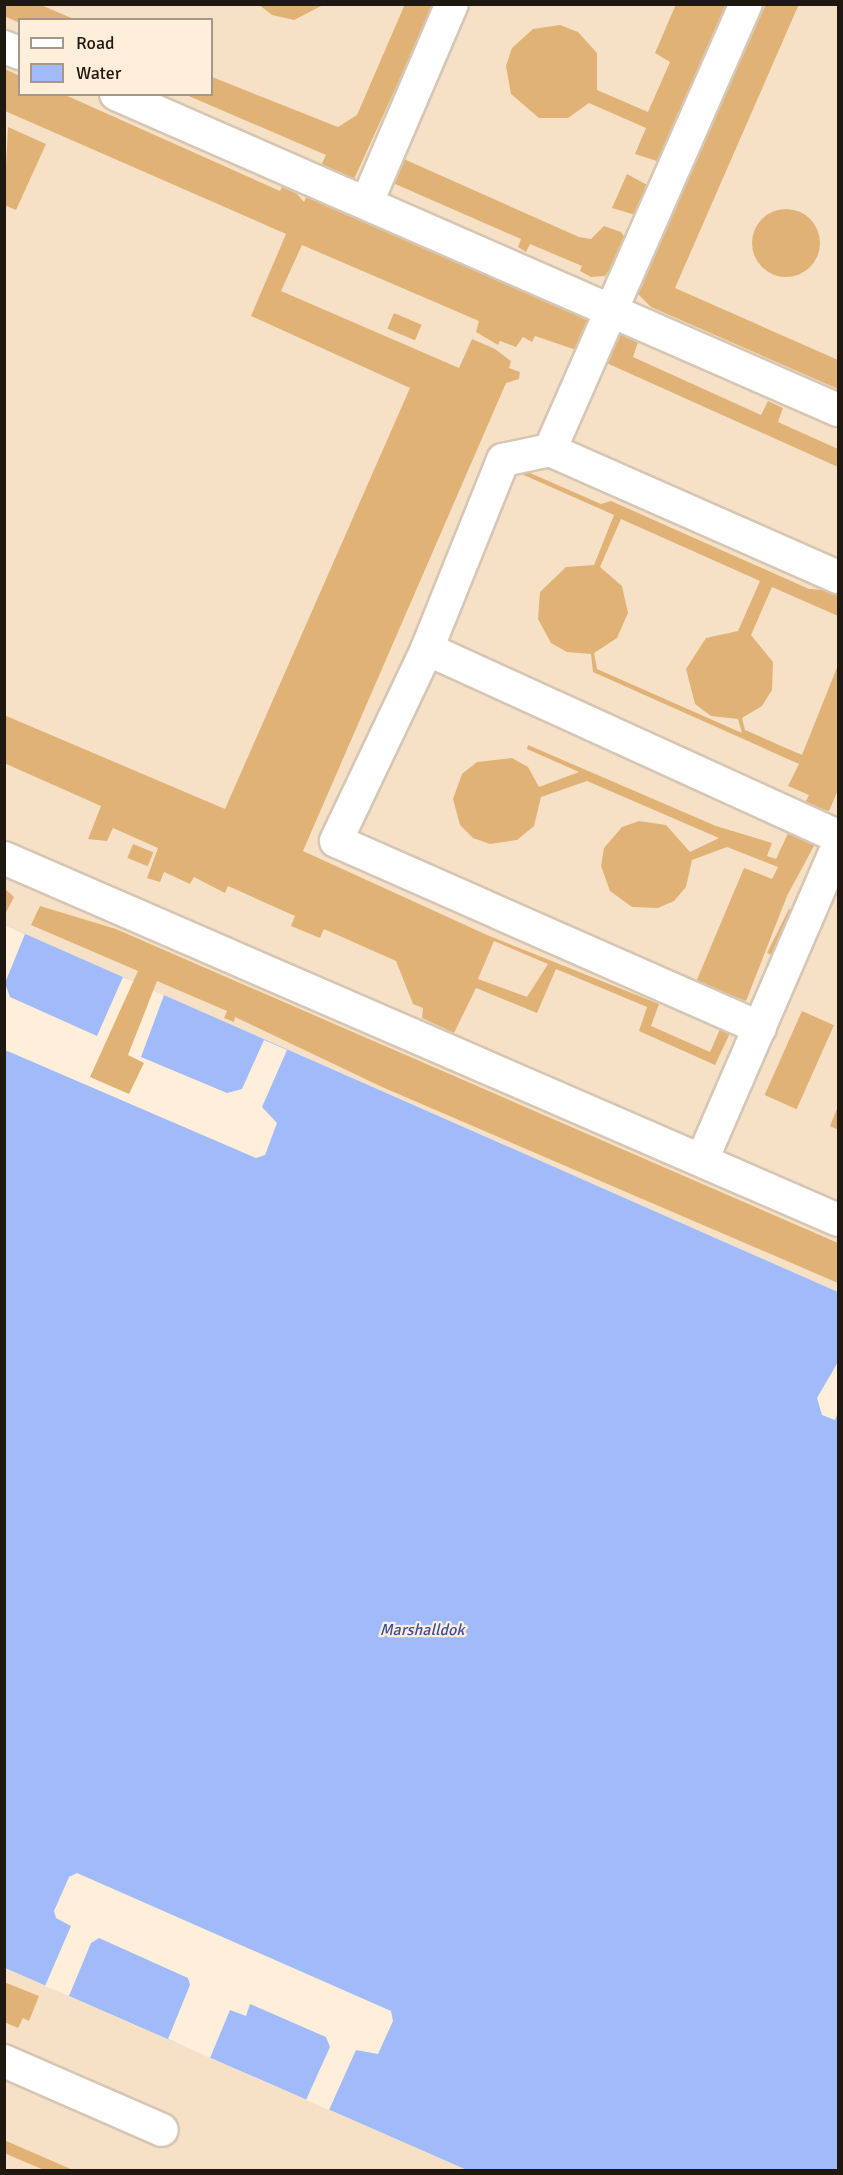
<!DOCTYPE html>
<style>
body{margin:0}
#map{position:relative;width:843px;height:2175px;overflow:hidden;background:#ffeeda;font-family:Signika,sans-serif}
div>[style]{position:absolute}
.built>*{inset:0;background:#f6e1c7}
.water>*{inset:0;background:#a1bbfa}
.pier>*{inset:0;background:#ffeeda}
.building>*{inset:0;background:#e1b276;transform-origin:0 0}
.round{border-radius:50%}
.roads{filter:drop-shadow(2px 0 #d6c6b3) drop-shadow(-2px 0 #d6c6b3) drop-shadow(0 2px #d6c6b3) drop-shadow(0 -2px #d6c6b3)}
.minor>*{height:32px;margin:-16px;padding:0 16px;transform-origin:16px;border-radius:16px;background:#fff}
span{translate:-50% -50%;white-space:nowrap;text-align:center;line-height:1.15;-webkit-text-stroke:4.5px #ffeeda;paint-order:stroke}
.water-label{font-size:16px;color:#38529d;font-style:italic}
.frame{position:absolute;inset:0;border:6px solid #1e1811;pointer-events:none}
.legend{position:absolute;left:18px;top:18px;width:195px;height:78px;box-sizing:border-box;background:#ffeeda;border:2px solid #a5988a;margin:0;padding:8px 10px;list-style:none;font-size:18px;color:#1e1811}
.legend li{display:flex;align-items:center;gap:12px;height:30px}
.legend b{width:30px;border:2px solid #a5988a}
</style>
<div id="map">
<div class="built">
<i style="clip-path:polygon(evenodd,5px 5px,838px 5px,838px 1292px,5px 925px,5px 5px,20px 20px,212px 20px,212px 94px,20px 94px,20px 20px)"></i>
<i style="clip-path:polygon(4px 1968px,210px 2058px,467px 2170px,5px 2170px)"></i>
</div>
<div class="water">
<i style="clip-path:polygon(5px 925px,838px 1292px,838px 2170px,467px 2170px,5px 1968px)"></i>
</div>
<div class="pier">
<i style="clip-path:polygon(5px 925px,25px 934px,5px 983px,10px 997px,97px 1036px,123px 977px,164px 995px,141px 1057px,227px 1093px,242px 1089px,264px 1040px,287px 1050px,262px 1107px,277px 1123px,265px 1155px,256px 1158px,5px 1050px)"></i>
<i style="clip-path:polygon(838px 1362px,838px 1412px,835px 1420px,822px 1415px,817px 1398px)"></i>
<i style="clip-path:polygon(77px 1873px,391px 2011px,393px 2021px,378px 2054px,356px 2050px,329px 2110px,306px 2100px,330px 2047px,326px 2037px,250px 2004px,246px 2016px,230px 2010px,210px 2058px,168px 2039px,190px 1985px,188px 1978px,99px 1938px,91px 1943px,69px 1996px,45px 1986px,71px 1926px,56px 1918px,54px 1911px,69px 1877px)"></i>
</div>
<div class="building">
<i style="clip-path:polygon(258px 4px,325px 4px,294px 20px,272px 15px)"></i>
<i style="clip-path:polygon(evenodd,405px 4px,434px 4px,339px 212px,531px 291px,590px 319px,591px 329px,582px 352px,535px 336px,532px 342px,523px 337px,516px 347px,500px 341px,498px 345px,476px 332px,479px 321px,302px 245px,281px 291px,459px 368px,472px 339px,495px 349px,511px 361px,509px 368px,520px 372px,519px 379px,506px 383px,303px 851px,487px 935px,659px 1004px,651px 1026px,710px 1052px,721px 1027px,731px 1031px,715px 1065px,639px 1031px,647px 1007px,556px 969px,537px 1013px,476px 988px,454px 1033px,422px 1018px,423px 1008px,413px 1004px,396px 961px,324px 929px,320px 938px,291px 926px,295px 916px,228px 886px,225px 893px,194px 877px,190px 884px,164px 872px,160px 882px,147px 878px,158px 848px,113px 828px,107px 841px,88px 839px,101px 806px,4px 763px,4px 715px,225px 809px,410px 388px,251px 316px,286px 234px,5px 111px,5px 69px,20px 76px,20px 94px,63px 94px,280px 191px,282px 187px,297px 194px,304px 202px,326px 155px,184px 94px,212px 94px,212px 77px,338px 127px,357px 115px,405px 4px,494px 941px,548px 964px,527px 997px,478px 979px,494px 941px)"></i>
<i style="clip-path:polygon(676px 4px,733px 4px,663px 163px,635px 154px,646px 128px,589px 103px,568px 118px,539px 118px,511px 94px,506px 66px,512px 48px,533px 29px,560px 25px,578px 32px,597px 53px,597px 90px,648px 112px,670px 62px,655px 53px)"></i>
<i style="clip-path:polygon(766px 4px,799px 4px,675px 288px,838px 360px,838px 389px,651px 307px,637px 293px)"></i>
<i style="clip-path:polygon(4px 5px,41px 5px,76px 20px,20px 23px,4px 16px)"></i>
<i style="clip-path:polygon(8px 127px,46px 144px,16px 210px,4px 205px)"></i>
<i style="clip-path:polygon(397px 156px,579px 237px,591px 239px,604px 226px,621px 232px,628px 242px,605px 276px,591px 277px,580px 271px,582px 266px,530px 244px,526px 252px,518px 247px,521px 239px,386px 180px)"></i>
<i style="clip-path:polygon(627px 174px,651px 187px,639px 216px,612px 208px)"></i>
<i class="round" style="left:752px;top:209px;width:68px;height:68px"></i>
<i style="left:394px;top:313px;width:30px;height:17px;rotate:23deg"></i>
<i style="clip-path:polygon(620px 329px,639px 339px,633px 357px,761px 415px,768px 401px,783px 408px,778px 422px,838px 449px,838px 467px,602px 361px)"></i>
<i style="clip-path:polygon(evenodd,521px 469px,601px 504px,611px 501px,809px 589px,825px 590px,827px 583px,838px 588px,838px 616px,772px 587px,751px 635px,773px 662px,772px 690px,762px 706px,742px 718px,745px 730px,802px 755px,838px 665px,838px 790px,829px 811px,805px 803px,809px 795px,788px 786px,799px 764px,593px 672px,591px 654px,567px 652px,551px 643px,538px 619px,540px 592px,566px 567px,594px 565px,614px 515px,517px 472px,521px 469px,621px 519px,760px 581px,738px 631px,706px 638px,686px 669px,695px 704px,711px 716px,738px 719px,742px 733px,597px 669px,594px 653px,617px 638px,628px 613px,622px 586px,600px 567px,621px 519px)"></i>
<i style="clip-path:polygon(528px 745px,716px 826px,772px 843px,767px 856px,776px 859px,790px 829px,816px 842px,787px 896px,746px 1001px,696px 982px,744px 868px,772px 879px,778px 867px,727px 847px,692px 860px,686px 887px,674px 901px,658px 908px,632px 907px,610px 891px,601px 866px,604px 848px,622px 827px,639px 821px,666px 825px,690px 852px,719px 838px,587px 781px,541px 797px,534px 826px,517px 840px,490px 844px,473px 838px,460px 825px,453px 799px,462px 774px,477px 762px,512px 758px,528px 767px,539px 787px,579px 772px,527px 749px)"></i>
<i style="left:133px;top:844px;width:22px;height:15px;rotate:22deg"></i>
<i style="clip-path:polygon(4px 888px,14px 897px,4px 916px)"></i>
<i style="clip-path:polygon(40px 906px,116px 929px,838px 1243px,838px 1283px,382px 1087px,235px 1017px,234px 1022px,224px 1018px,227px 1011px,157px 981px,128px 1055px,144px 1063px,129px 1094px,90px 1077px,138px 971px,31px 925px)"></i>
<i style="clip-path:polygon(789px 909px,794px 912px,774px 956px,767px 953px)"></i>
<i style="left:802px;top:1011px;width:35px;height:92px;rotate:24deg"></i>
<i style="clip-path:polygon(838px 1106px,838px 1130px,830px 1126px)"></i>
<i style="clip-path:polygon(4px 1982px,39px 1996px,29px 2021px,23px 2018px,18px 2028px,4px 2022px)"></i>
<i style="clip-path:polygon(4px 2140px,73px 2170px,44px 2170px,4px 2153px)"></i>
</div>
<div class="roads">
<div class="minor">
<i style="left:4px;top:47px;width:17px;rotate:21deg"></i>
<i style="left:116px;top:94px;width:788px;rotate:23.64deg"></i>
<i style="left:367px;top:202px;width:215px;rotate:-66.8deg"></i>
<i style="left:550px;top:450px;width:487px;rotate:-66.3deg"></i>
<i style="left:427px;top:649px;width:452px;rotate:24.5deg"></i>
<i style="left:4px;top:858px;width:909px;rotate:23.46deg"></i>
<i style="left:760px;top:1028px;width:463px;rotate:-156.2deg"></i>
<i style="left:336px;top:841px;width:212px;rotate:-64.6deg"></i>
<i style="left:427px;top:649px;width:204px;rotate:-68.1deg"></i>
<i style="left:503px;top:460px;width:48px;rotate:-12deg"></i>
<i style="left:550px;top:450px;width:315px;rotate:23.8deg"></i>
<i style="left:702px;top:1160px;width:342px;rotate:-66.6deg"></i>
<i style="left:4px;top:2061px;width:172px;rotate:23.6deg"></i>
</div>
</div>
<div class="water-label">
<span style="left:422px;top:1630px">Marshalldok</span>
</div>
<div class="frame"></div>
<ul class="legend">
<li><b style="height:8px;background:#fff"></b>Road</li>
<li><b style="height:16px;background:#a1bbfa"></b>Water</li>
</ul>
</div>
